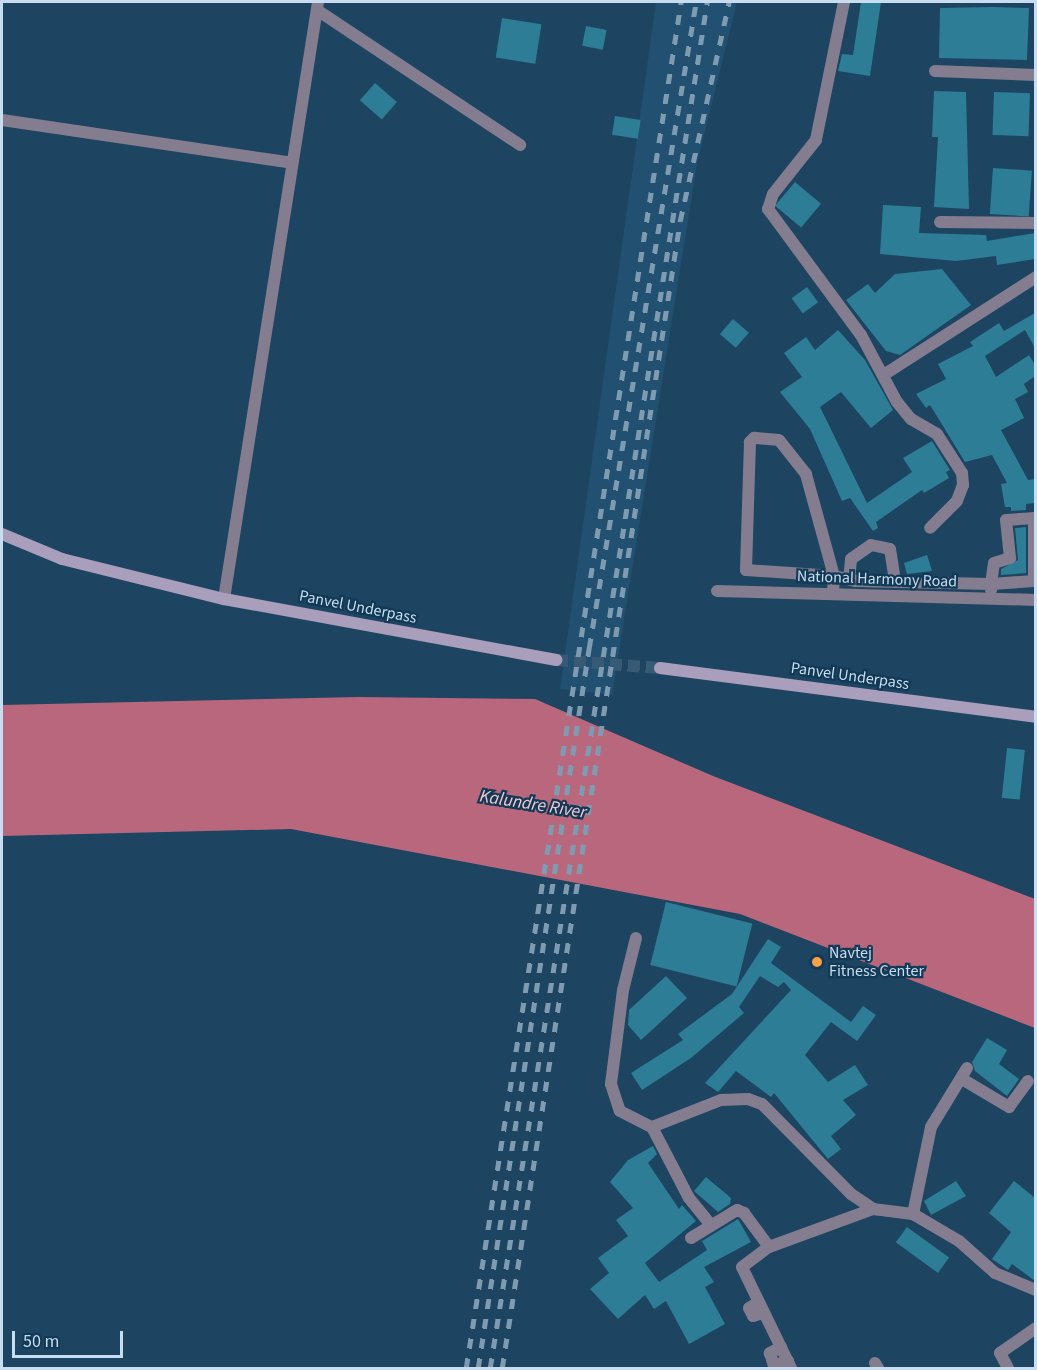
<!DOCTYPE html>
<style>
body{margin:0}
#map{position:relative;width:1037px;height:1370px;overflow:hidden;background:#1d4460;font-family:"Source Sans 3",sans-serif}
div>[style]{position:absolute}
.built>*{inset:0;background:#225070}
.water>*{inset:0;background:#b9677d}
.building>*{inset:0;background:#2d7d97;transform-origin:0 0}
.secondary-tunnel>*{height:12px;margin-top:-6px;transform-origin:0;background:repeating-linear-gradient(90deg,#375b75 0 12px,transparent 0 18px)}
.minor>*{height:12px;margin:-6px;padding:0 6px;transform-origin:6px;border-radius:6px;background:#847c8f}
.secondary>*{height:12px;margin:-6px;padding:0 6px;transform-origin:6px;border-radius:6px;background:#a99ebb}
.rail>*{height:4.5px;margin-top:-2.25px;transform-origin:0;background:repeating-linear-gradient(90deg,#7e9bb1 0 10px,transparent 0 20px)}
.dots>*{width:16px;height:16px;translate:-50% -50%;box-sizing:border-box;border:3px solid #123955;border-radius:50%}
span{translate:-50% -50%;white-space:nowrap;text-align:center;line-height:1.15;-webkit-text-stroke:4.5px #123955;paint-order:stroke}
.street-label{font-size:16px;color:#c8ddef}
.poi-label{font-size:16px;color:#c8ddef}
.left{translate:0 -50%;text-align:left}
.water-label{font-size:18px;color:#f8c9d3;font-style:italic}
.frame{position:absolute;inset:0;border:3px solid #c8ddef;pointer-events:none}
.scale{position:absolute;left:12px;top:1331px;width:111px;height:27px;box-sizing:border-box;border:3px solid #c8ddef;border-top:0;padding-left:8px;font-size:18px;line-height:21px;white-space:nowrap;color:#c8ddef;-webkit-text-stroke:4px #123955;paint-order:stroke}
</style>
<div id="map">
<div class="built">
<i style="clip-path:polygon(656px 2px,737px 2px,697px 164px,612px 695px,560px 689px)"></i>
</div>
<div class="water">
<i style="clip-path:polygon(358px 697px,535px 699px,713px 776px,1035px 899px,1035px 1028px,740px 914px,291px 829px,2px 836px,2px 705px)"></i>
</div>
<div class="building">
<i style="clip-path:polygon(861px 2px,881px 2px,870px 76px,838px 71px,842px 54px,853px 55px)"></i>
<i style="clip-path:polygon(993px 7px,1029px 8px,1027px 60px,939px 58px,940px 8px)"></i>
<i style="left:502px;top:18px;width:40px;height:40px;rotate:9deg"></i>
<i style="left:586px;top:26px;width:21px;height:20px;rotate:11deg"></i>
<i style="left:375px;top:83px;width:29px;height:23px;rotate:41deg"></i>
<i style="clip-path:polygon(934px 91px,966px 92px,969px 209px,934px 207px,938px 137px,932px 137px)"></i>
<i style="left:994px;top:92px;width:36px;height:43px;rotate:2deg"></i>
<i style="left:615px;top:116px;width:26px;height:19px;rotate:9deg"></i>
<i style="left:993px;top:168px;width:39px;height:46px;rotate:4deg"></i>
<i style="left:795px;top:182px;width:34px;height:31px;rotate:40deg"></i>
<i style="clip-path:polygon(883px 205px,921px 207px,919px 233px,986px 235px,987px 241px,1035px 233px,1035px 259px,997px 265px,996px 256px,956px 261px,880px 254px)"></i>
<i style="clip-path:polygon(942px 269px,971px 305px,900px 355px,886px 351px,846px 300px,868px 284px,875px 293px,895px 274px)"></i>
<i style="left:807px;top:287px;width:19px;height:19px;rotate:54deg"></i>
<i style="clip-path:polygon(1035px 313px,1035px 348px,1025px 330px,985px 356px,996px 377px,1029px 355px,1035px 365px,1035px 376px,1024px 384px,1028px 392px,1015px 399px,1024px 418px,1001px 430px,1028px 480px,1035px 479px,1035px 503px,1026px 504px,1026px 510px,1011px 511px,1011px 507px,1005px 507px,1001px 484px,1007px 483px,992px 455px,965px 462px,930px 405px,926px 408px,916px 394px,946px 379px,938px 364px,973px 346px,970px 342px,999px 323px,1004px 331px)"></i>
<i style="left:733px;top:319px;width:21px;height:20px;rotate:41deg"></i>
<i style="clip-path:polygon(838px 330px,865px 360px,893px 410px,871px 428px,841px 392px,820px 407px,867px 503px,912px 472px,903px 458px,932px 441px,950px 470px,946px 472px,949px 478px,924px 493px,922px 490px,876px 522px,878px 528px,873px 531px,850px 498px,842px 501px,810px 429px,780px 392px,802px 377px,784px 353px,806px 337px,815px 350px)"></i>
<i style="clip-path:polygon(1026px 527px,1026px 573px,1001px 575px,1001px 569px,1018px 560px,1015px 528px)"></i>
<i style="clip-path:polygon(927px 555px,932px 571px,907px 574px,904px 563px)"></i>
<i style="left:1007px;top:748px;width:18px;height:50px;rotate:6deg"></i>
<i style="left:666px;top:902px;width:89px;height:65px;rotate:14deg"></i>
<i style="clip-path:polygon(768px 939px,781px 947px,771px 963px,851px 1022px,863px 1006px,876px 1015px,857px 1041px,831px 1022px,805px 1055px,828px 1082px,855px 1065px,868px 1085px,843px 1100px,856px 1115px,831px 1136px,841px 1149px,828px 1159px,774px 1093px,771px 1097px,736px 1071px,718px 1092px,705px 1083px,791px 990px,784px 982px,778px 987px,760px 976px,739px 1007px,744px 1013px,691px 1058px,642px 1090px,631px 1073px,683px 1040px,678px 1034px,732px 994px)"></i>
<i style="clip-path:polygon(666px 976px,687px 998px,641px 1040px,628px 1025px,629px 1010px)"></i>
<i style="clip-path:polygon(987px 1038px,1007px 1050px,999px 1064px,1019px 1079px,1007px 1096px,975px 1071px,972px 1062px)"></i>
<i style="clip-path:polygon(653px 1146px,657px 1154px,648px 1163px,679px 1209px,682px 1205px,696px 1221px,645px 1263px,659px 1282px,707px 1250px,702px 1241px,738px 1219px,751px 1242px,704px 1267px,714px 1282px,705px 1287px,725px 1324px,689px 1344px,666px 1301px,654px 1309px,645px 1295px,618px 1319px,590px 1289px,609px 1273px,598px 1258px,628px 1236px,616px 1220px,633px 1208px,610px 1182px,628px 1160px)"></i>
<i style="clip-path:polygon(706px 1177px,731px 1198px,730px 1204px,718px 1212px,694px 1191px)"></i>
<i style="clip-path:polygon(956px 1181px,966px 1196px,931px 1215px,924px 1201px)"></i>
<i style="clip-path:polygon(1014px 1181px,1035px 1198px,1035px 1281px,1012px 1264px,1008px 1270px,992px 1259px,1011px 1232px,989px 1213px)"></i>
<i style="left:907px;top:1227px;width:52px;height:19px;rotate:36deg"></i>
</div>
<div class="secondary-tunnel">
<i style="left:556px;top:660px;width:104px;rotate:4.4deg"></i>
</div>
<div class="minor">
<i style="left:844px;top:2px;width:141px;rotate:101.5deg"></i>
<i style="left:816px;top:140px;width:69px;rotate:128.5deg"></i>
<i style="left:773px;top:194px;width:16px;rotate:108deg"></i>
<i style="left:768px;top:209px;width:157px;rotate:53.6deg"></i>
<i style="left:861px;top:335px;width:76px;rotate:61.8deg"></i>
<i style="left:897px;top:402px;width:22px;rotate:51deg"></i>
<i style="left:911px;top:419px;width:30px;rotate:30deg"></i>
<i style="left:937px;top:434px;width:46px;rotate:57.3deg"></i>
<i style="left:962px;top:473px;width:12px;rotate:85deg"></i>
<i style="left:963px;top:485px;width:17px;rotate:111deg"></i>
<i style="left:957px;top:501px;width:38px;rotate:135deg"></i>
<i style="left:317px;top:10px;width:244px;rotate:33.6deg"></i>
<i style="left:935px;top:71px;width:101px;rotate:2.3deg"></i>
<i style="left:2px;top:120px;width:293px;rotate:8.4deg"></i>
<i style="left:940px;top:222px;width:96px;rotate:0.6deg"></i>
<i style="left:885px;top:374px;width:179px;rotate:-32.7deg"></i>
<i style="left:849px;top:579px;width:20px;rotate:-84deg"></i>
<i style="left:851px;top:559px;width:24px;rotate:-35deg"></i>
<i style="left:871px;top:545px;width:19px;rotate:12deg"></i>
<i style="left:890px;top:549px;width:33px;rotate:81deg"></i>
<i style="left:991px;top:590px;width:6px;rotate:-90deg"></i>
<i style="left:991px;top:584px;width:43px;rotate:-4deg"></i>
<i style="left:1034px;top:581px;width:63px;rotate:-90deg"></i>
<i style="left:717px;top:591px;width:319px;rotate:1.6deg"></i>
<i style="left:833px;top:594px;width:18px;rotate:-87deg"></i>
<i style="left:834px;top:576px;width:106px;rotate:-105.4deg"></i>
<i style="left:806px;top:474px;width:43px;rotate:-128.5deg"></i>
<i style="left:779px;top:440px;width:25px;rotate:-175deg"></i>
<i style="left:754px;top:438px;width:6px;rotate:135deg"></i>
<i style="left:750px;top:442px;width:128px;rotate:91.8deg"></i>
<i style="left:746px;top:570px;width:88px;rotate:3.9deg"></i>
<i style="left:834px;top:576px;width:22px;rotate:13deg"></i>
<i style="left:855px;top:581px;width:136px;rotate:1.3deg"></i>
<i style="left:991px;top:584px;width:21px;rotate:-82deg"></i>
<i style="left:994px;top:563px;width:17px;rotate:-17deg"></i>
<i style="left:1010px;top:558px;width:38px;rotate:-96deg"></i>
<i style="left:1006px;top:520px;width:30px;rotate:-4deg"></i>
<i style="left:224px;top:599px;width:604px;rotate:-81.05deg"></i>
<i style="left:636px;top:938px;width:54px;rotate:104deg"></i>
<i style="left:623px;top:990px;width:95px;rotate:97.3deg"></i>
<i style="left:611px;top:1084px;width:28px;rotate:72deg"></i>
<i style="left:620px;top:1111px;width:36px;rotate:27deg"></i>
<i style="left:652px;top:1127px;width:74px;rotate:-21.4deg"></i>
<i style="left:721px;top:1100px;width:27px;rotate:-2deg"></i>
<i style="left:748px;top:1099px;width:15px;rotate:20deg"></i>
<i style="left:762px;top:1104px;width:127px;rotate:45.3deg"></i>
<i style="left:851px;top:1194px;width:27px;rotate:34deg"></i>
<i style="left:873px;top:1209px;width:40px;rotate:7.1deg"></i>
<i style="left:913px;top:1214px;width:53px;rotate:30.4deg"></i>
<i style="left:959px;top:1241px;width:48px;rotate:41.6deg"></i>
<i style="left:995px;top:1273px;width:44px;rotate:22.5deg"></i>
<i style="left:962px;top:1079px;width:55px;rotate:30.8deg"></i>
<i style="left:1009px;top:1107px;width:32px;rotate:-54deg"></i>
<i style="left:652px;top:1127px;width:80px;rotate:62.5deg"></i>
<i style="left:689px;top:1198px;width:33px;rotate:51deg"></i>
<i style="left:913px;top:1214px;width:89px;rotate:-78.3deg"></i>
<i style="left:931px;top:1127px;width:69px;rotate:-58.6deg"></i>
<i style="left:691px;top:1238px;width:54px;rotate:-31.3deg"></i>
<i style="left:737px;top:1210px;width:8px;rotate:23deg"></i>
<i style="left:744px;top:1213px;width:42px;rotate:53.7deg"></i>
<i style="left:757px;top:1303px;width:9px;rotate:148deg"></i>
<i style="left:749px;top:1308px;width:9px;rotate:63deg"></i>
<i style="left:753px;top:1316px;width:9px;rotate:-18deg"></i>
<i style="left:781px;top:1347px;width:13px;rotate:151deg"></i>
<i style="left:770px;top:1353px;width:14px;rotate:73deg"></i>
<i style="left:774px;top:1366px;width:15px;rotate:-20deg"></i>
<i style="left:875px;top:1363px;width:6px;rotate:59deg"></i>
<i style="left:791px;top:1368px;width:112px;rotate:-115.9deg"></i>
<i style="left:742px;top:1267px;width:34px;rotate:-37deg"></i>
<i style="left:769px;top:1247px;width:111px;rotate:-20.1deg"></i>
<i style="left:1008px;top:1368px;width:17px;rotate:-118deg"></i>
<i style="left:1000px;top:1353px;width:44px;rotate:-34.8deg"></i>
</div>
<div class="secondary">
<i style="left:2px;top:534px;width:65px;rotate:22.6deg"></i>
<i style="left:62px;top:559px;width:167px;rotate:13.9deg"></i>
<i style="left:224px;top:599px;width:338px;rotate:10.4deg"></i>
<i style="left:660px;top:668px;width:379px;rotate:7.4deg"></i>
</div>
<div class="rail">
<i style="left:466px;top:1368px;width:1383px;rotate:-81.06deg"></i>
<i style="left:478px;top:1368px;width:729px;rotate:-81.24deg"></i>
<i style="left:589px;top:648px;width:655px;rotate:-80.6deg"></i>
<i style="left:490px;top:1368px;width:1383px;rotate:-80.97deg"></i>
<i style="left:502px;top:1368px;width:1161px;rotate:-81.18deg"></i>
<i style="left:680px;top:221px;width:224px;rotate:-77.4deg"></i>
</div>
<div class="dots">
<i style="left:817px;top:962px;background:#f7a149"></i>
</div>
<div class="street-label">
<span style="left:877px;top:579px;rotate:2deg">National Harmony Road</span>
<span style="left:358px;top:607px;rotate:11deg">Panvel Underpass</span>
<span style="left:850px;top:676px;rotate:8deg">Panvel Underpass</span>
</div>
<div class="poi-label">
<span class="left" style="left:829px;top:962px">Navtej<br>Fitness Center</span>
</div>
<div class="water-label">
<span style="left:533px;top:805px;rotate:9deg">Kalundre River</span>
</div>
<div class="frame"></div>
<div class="scale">50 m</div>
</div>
